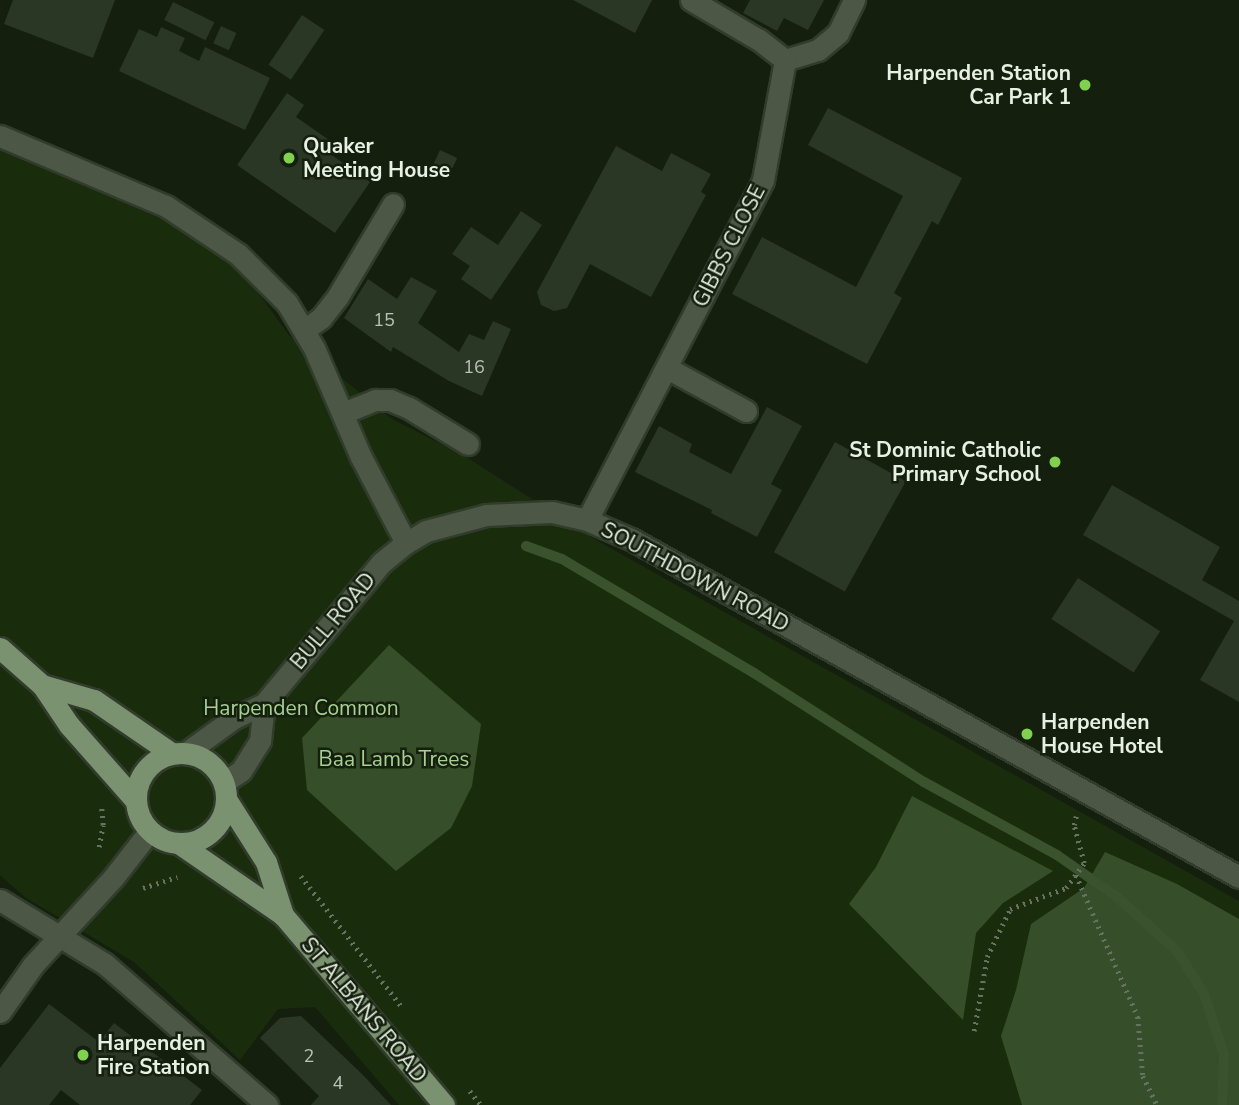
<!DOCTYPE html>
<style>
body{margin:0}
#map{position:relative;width:1239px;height:1105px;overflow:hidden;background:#141f0e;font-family:"Nunito Sans",sans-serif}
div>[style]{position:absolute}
.green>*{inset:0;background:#192d0d}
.forest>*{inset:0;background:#364e29}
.stream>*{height:10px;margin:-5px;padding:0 5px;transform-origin:5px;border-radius:5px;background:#3a532e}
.building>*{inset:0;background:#2b3725;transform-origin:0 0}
.path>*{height:4.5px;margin-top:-2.25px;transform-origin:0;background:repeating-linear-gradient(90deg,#687263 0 2px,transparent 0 7px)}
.roads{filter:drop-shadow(2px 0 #323c2c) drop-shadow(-2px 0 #323c2c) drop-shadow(0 2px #323c2c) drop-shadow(0 -2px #323c2c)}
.minor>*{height:21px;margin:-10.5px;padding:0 10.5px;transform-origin:10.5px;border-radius:10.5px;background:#4c5746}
.major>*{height:21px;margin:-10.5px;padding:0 10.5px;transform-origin:10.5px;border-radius:10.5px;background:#7b9270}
.major>.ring{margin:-10.5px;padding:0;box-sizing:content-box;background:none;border:21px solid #7b9270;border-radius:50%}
.dots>*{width:19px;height:19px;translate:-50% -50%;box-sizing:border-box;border:4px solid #141f0e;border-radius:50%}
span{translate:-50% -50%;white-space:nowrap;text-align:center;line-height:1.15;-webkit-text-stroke:5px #141f0e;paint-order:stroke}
.number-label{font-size:18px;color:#b9c2b4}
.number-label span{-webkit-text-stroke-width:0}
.poi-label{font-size:21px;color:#e8f0e4;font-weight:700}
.right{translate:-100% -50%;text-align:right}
.left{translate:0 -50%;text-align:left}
.street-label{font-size:21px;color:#e8f0e4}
.park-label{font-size:21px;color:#a7d092}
</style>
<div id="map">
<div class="green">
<i style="clip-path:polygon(0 149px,166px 221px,228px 260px,262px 298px,288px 334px,392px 419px,463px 455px,596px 540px,1239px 901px,1239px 1105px,399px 1105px,315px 1007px,278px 1009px,240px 1060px,134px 962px,26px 898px,0 875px)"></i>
</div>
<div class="forest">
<i style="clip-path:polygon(389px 645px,481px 724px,472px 786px,451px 828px,396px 871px,307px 790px,302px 738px)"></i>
<i style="clip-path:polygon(912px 796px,1053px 871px,1003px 903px,976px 933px,963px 1020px,849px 904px,876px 867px)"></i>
<i style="clip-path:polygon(1105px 852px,1177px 884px,1239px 919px,1239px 1105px,1022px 1105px,1001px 1036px,1016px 990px,1031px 924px,1084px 888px)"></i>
</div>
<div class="stream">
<i style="left:526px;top:546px;width:38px;rotate:20deg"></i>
<i style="left:562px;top:559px;width:223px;rotate:30.7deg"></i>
<i style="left:754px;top:673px;width:202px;rotate:32.7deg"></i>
<i style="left:924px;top:782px;width:152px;rotate:28.8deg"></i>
<i style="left:1057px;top:855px;width:73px;rotate:35deg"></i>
<i style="left:1117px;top:897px;width:81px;rotate:42deg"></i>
<i style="left:1177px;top:951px;width:51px;rotate:57.9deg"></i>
<i style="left:1204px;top:994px;width:63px;rotate:71.6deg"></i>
<i style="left:1224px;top:1054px;width:51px;rotate:92.2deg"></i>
</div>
<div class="building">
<i style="clip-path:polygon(13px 0,115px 0,93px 58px,4px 24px)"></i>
<i style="clip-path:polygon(573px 0,652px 0,635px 33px)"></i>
<i style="clip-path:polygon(750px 0,824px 0,808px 30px,784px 18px,777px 31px,743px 13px)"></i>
<i style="left:173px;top:2px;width:46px;height:20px;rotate:26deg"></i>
<i style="left:302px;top:15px;width:27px;height:60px;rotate:34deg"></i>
<i style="left:221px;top:26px;width:17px;height:19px;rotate:24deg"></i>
<i style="clip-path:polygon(161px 27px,185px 38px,179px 51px,199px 61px,205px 47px,270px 78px,245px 130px,119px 71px,139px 29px,157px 37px)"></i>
<i style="clip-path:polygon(287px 93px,304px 105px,296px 117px,332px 142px,326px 151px,370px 182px,335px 233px,237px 165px)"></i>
<i style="clip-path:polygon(828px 108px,962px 178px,938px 225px,932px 221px,894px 293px,902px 298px,867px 364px,732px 294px,762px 237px,856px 287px,903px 196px,808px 145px)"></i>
<i style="clip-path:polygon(616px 146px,662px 171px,671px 153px,711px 174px,701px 192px,706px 195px,651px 297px,590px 264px,567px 308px,554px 311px,541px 305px,537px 292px)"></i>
<i style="left:440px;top:150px;width:19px;height:18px;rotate:25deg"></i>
<i style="clip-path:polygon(521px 211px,542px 225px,491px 300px,461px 279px,470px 266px,452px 254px,471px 227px,498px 245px)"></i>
<i style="clip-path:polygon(411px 277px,437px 291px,418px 323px,459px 352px,469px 334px,484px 340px,493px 321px,511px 329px,482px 396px,449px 381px,393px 347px,391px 352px,344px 318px,368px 279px,397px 299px)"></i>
<i style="clip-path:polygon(767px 407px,802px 426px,771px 484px,782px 490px,757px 537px,711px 513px,712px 510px,635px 472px,659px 426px,692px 444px,689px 452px,731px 474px)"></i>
<i style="left:835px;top:442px;width:81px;height:126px;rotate:29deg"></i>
<i style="clip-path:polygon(1112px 485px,1220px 547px,1202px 580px,1239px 601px,1239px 702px,1200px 680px,1234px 621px,1083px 535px)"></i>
<i style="left:1078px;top:578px;width:98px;height:49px;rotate:33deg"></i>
<i style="clip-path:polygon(49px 1004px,99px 1042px,114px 1023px,202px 1090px,190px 1105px,80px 1105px,61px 1090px,49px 1105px,0 1105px,0 1068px)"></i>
<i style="clip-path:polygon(301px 1016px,362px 1074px,391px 1105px,311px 1105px,319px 1096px,260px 1038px,280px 1018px)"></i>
</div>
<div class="path">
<i style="left:99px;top:847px;width:22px;rotate:-80deg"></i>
<i style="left:103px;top:825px;width:21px;rotate:-95deg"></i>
<i style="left:1076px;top:875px;width:155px;rotate:66.4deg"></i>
<i style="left:1138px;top:1017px;width:59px;rotate:85.2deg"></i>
<i style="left:1143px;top:1076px;width:32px;rotate:64deg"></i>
<i style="left:301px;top:876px;width:164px;rotate:52.4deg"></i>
<i style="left:143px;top:888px;width:36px;rotate:-18deg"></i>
<i style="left:974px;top:1031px;width:75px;rotate:-80deg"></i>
<i style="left:987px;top:957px;width:53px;rotate:-64.4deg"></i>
<i style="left:1010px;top:909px;width:60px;rotate:-20.6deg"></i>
<i style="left:1066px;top:888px;width:31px;rotate:-54deg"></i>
<i style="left:1084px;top:863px;width:39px;rotate:-105deg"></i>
<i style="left:1074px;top:825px;width:9px;rotate:-77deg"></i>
<i style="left:470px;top:1091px;width:18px;rotate:52deg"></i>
</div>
<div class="roads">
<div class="minor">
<i style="left:785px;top:60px;width:34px;rotate:-17deg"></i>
<i style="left:818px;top:50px;width:26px;rotate:-40deg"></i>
<i style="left:838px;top:33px;width:37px;rotate:-64deg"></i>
<i style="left:0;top:136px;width:180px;rotate:22.9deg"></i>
<i style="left:166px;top:206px;width:87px;rotate:33.7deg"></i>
<i style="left:238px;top:254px;width:69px;rotate:45deg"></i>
<i style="left:287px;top:303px;width:52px;rotate:59deg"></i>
<i style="left:314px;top:348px;width:119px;rotate:66.7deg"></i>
<i style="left:361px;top:457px;width:97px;rotate:62.4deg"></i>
<i style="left:304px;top:330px;width:21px;rotate:-35deg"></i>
<i style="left:321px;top:318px;width:28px;rotate:-52deg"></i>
<i style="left:338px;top:296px;width:107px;rotate:-59.1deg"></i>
<i style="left:667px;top:368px;width:90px;rotate:28.6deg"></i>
<i style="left:343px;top:413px;width:35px;rotate:-22deg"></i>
<i style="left:375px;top:400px;width:15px"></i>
<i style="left:390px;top:400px;width:21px;rotate:23deg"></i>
<i style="left:409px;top:408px;width:69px;rotate:31.4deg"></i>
<i style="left:587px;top:520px;width:383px;rotate:-62.6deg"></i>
<i style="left:763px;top:180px;width:122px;rotate:-79.6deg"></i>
<i style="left:785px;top:60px;width:33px;rotate:-142deg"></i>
<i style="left:759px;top:40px;width:79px;rotate:-149.5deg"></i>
<i style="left:187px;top:752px;width:58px;rotate:-35.9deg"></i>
<i style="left:234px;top:718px;width:33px;rotate:-25deg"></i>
<i style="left:264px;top:704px;width:183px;rotate:-50.3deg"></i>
<i style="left:381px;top:563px;width:32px;rotate:-39deg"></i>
<i style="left:406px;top:543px;width:23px;rotate:-31deg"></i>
<i style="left:426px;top:531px;width:62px;rotate:-14.9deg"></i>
<i style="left:486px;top:515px;width:66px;rotate:-2.6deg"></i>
<i style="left:552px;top:512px;width:36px;rotate:13deg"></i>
<i style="left:587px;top:520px;width:48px;rotate:23.4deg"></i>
<i style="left:631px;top:539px;width:696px;rotate:29.07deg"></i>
<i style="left:224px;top:782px;width:20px;rotate:-33deg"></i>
<i style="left:241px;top:771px;width:36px;rotate:-58deg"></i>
<i style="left:260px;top:741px;width:37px;rotate:-84deg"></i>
<i style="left:0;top:900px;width:123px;rotate:31.4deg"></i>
<i style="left:105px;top:964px;width:215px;rotate:41deg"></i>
<i style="left:0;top:1012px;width:57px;rotate:-54.9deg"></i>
<i style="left:33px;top:965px;width:118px;rotate:-47.4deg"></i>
<i style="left:113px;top:878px;width:58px;rotate:-52deg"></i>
</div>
<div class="major">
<i style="left:0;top:648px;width:56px;rotate:41.4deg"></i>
<i style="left:42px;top:685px;width:48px;rotate:56deg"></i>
<i style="left:69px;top:725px;width:101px;rotate:48.6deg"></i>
<i style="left:42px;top:685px;width:54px;rotate:16.1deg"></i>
<i style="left:94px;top:700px;width:93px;rotate:34.5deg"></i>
<i class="ring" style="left:136px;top:753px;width:69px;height:69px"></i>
<i style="left:226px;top:799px;width:75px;rotate:57.6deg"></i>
<i style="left:266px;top:862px;width:56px;rotate:72.2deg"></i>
<i style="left:180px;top:844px;width:125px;rotate:34.6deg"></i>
<i style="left:283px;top:915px;width:249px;rotate:49.7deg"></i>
</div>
</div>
<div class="dots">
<i style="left:1085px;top:85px;background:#81d050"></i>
<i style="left:289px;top:158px;background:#81d050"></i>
<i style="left:1055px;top:462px;background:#81d050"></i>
<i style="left:1027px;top:734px;background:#81d050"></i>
<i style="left:83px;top:1055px;background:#81d050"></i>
</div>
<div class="number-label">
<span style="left:384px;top:320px">15</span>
<span style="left:474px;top:367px">16</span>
<span style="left:309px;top:1056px">2</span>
<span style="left:338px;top:1083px">4</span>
</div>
<div class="poi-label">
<span class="right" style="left:1071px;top:85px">Harpenden Station<br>Car Park 1</span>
<span class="left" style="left:303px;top:158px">Quaker<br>Meeting House</span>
<span class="right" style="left:1041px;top:462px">St Dominic Catholic<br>Primary School</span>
<span class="left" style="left:1041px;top:734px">Harpenden<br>House Hotel</span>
<span class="left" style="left:97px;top:1055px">Harpenden<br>Fire Station</span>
</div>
<div class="street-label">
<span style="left:729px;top:246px;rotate:-63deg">GIBBS CLOSE</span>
<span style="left:695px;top:577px;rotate:28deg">SOUTHDOWN ROAD</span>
<span style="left:333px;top:621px;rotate:-50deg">BULL ROAD</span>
<span style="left:364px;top:1010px;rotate:50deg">ST ALBANS ROAD</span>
</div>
<div class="park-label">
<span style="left:301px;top:708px">Harpenden Common</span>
<span style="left:394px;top:759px">Baa Lamb Trees</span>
</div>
</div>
